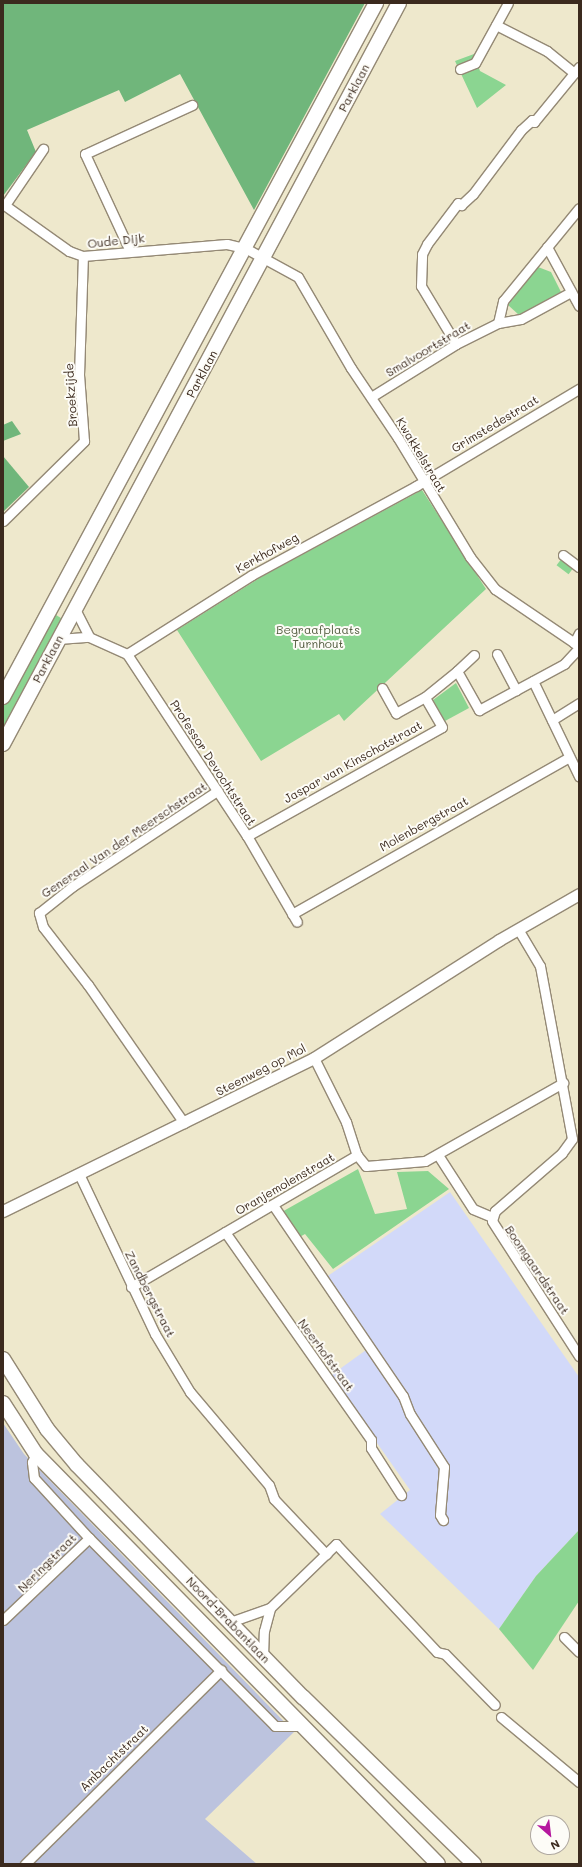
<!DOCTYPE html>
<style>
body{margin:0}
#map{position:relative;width:582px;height:1867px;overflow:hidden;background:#eee8cc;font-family:Mali,sans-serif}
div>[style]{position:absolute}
.built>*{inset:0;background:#d2d9f9}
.industrial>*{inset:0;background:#bcc3de}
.green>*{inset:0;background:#8bd591;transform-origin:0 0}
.forest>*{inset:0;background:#70b67b}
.roads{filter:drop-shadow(1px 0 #948975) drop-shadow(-1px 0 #948975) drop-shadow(0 1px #948975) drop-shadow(0 -1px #948975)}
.minor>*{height:9px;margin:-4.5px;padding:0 4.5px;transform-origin:4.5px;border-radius:4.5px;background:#fff}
.tertiary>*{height:11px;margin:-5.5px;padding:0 5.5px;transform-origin:5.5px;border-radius:5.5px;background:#fff}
.primary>*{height:14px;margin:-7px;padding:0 7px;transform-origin:7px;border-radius:7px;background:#fff}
span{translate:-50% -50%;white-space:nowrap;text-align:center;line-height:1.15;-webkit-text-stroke:4px #fdfcf7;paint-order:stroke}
.street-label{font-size:12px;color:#3b2a1e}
.park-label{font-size:12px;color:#535d40}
.frame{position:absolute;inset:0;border:4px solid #3b2a1e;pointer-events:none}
.north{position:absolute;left:530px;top:1815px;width:40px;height:40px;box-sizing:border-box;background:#fdfcf7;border:1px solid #afa8a0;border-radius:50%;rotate:152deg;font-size:11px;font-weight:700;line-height:16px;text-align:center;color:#3b2a1e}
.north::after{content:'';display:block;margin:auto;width:14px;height:18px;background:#b5179e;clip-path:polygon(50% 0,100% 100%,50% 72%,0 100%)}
</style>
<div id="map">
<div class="built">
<i style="clip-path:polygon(450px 1192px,579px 1377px,579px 1530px,536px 1576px,499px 1629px,380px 1514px,410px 1490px,330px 1376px,366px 1350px,319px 1282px)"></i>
</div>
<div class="industrial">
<i style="clip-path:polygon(3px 1423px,24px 1454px,294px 1732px,205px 1819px,257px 1864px,3px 1864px)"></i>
</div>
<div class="green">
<i style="clip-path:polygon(474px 54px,480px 71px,506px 85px,477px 108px,455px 61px)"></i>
<i style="clip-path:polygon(538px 267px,551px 272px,561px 292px,519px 315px,508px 305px)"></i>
<i style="clip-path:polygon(422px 490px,486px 589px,344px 721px,339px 714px,261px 761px,177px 630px,261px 577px)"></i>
<i style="left:562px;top:558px;width:15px;height:9px;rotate:37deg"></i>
<i style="clip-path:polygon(53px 613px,64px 620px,3px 733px,3px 707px)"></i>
<i style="clip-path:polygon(456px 683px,469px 708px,445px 721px,433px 700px)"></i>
<i style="clip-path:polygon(358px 1169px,375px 1214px,407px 1209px,397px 1172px,428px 1171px,449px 1189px,333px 1269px,305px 1234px,296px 1239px,280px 1213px)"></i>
<i style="clip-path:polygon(579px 1530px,579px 1601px,533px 1670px,499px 1629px,536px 1576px)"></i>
</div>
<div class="forest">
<i style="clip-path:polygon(3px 3px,365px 3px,254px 210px,180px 74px,125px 102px,119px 90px,27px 130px,36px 152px,3px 196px)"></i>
<i style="clip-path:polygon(12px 421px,21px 434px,3px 441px,3px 425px)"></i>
<i style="clip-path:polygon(3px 456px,29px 487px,3px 512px)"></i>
</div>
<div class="roads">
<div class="minor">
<i style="left:496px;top:25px;width:57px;rotate:27deg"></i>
<i style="left:547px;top:51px;width:35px;rotate:39deg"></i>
<i style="left:460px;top:69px;width:16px;rotate:-22deg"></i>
<i style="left:475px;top:63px;width:68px;rotate:-61.2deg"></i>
<i style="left:3px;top:204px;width:81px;rotate:35.5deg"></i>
<i style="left:69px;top:251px;width:15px;rotate:20deg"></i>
<i style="left:83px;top:256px;width:144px;rotate:-4.8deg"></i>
<i style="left:227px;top:244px;width:18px;rotate:13deg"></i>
<i style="left:245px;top:248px;width:60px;rotate:28.7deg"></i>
<i style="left:298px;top:277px;width:105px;rotate:59.8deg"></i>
<i style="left:351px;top:368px;width:84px;rotate:56.1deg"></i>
<i style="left:398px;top:438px;width:139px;rotate:58.8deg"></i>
<i style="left:470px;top:557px;width:41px;rotate:52deg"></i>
<i style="left:495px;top:589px;width:102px;rotate:34.2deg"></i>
<i style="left:5px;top:205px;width:68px;rotate:-55.8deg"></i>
<i style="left:547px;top:247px;width:67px;rotate:61.5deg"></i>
<i style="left:130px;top:251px;width:107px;rotate:-114.9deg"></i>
<i style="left:85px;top:154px;width:118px;rotate:-24.6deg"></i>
<i style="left:498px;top:323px;width:23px;rotate:-77deg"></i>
<i style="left:503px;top:301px;width:120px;rotate:-50.7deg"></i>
<i style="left:456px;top:344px;width:68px;rotate:-121.1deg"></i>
<i style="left:421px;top:286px;width:32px;rotate:-88deg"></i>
<i style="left:422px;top:254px;width:11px;rotate:-63deg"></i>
<i style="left:427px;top:244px;width:51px;rotate:-52.9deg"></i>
<i style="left:458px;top:203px;width:4px;rotate:34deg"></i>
<i style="left:461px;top:205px;width:16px;rotate:-43deg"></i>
<i style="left:473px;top:194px;width:80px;rotate:-53.1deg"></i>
<i style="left:521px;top:130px;width:15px;rotate:-42deg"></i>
<i style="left:532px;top:120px;width:3px;rotate:45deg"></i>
<i style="left:534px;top:122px;width:71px;rotate:-50.7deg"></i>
<i style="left:371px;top:397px;width:100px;rotate:-31.9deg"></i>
<i style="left:456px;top:344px;width:47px;rotate:-26.6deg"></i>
<i style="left:498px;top:323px;width:23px;rotate:-10deg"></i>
<i style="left:521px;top:319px;width:57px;rotate:-28.4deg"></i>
<i style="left:3px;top:521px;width:114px;rotate:-44.6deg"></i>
<i style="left:84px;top:441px;width:66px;rotate:-94.3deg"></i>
<i style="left:79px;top:375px;width:119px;rotate:-88.1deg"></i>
<i style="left:563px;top:555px;width:20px;rotate:37deg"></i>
<i style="left:75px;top:609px;width:31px;rotate:63deg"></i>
<i style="left:89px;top:637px;width:42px;rotate:24.1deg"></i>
<i style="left:127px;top:654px;width:218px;rotate:56.6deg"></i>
<i style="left:247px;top:836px;width:99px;rotate:59.8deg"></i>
<i style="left:58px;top:639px;width:31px;rotate:-4deg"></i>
<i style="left:574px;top:643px;width:11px;rotate:-63deg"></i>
<i style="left:127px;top:654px;width:148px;rotate:-32.3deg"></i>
<i style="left:252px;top:575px;width:187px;rotate:-28.5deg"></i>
<i style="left:416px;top:486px;width:190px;rotate:-30.8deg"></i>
<i style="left:497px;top:654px;width:41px;rotate:62.2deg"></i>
<i style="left:474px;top:655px;width:23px;rotate:137deg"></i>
<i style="left:457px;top:671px;width:45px;rotate:60.6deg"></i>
<i style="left:479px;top:710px;width:97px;rotate:-28.4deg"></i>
<i style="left:564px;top:664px;width:22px;rotate:-47deg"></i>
<i style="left:533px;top:681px;width:106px;rotate:64.2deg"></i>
<i style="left:382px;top:688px;width:29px;rotate:61deg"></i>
<i style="left:396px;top:713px;width:33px;rotate:-29deg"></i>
<i style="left:552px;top:720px;width:32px;rotate:-32deg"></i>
<i style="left:247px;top:836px;width:223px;rotate:-29.2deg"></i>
<i style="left:442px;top:727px;width:34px;rotate:-120deg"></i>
<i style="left:425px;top:697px;width:41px;rotate:-39.1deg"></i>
<i style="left:292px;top:914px;width:318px;rotate:-29.5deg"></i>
<i style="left:518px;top:929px;width:43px;rotate:59.3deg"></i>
<i style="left:540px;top:966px;width:176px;rotate:79.5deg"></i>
<i style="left:572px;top:1139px;width:17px;rotate:126deg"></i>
<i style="left:562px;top:1153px;width:89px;rotate:139.1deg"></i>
<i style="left:495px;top:1211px;width:10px;rotate:107deg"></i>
<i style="left:492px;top:1221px;width:161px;rotate:57.2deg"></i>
<i style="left:314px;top:1058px;width:72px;rotate:63.4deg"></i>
<i style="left:346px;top:1122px;width:35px;rotate:72deg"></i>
<i style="left:184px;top:1123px;width:168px;rotate:-124.8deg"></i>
<i style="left:88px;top:985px;width:73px;rotate:-127.8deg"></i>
<i style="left:43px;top:927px;width:15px;rotate:-106deg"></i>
<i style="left:39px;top:913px;width:43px;rotate:-38.5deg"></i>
<i style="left:73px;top:886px;width:173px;rotate:-33.4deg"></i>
<i style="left:357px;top:1155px;width:14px;rotate:51deg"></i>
<i style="left:366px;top:1166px;width:59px;rotate:-4.8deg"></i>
<i style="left:425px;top:1161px;width:159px;rotate:-29.5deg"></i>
<i style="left:438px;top:1155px;width:64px;rotate:57.1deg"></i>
<i style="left:473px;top:1209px;width:21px;rotate:23deg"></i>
<i style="left:79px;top:1174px;width:177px;rotate:64.6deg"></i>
<i style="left:155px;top:1334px;width:68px;rotate:58.9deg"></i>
<i style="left:190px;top:1392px;width:122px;rotate:49.7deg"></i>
<i style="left:269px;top:1485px;width:15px;rotate:70deg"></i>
<i style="left:274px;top:1499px;width:76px;rotate:46.6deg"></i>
<i style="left:273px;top:1205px;width:231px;rotate:55.8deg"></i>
<i style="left:403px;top:1396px;width:19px;rotate:69deg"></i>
<i style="left:410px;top:1414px;width:63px;rotate:57.3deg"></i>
<i style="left:444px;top:1467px;width:48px;rotate:94.8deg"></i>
<i style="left:440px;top:1515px;width:6px;rotate:59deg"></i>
<i style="left:225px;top:1232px;width:254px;rotate:54.9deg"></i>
<i style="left:371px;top:1440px;width:8px;rotate:90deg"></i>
<i style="left:371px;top:1448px;width:56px;rotate:57.4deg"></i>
<i style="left:131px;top:1287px;width:262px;rotate:-30.3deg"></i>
<i style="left:36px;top:1454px;width:9px;rotate:117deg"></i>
<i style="left:32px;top:1462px;width:16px;rotate:83deg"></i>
<i style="left:34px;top:1478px;width:81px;rotate:47.5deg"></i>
<i style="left:89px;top:1538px;width:264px;rotate:45.3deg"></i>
<i style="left:275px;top:1726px;width:27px"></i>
<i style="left:3px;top:1620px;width:119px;rotate:-43.6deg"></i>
<i style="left:230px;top:1622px;width:42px;rotate:-19.3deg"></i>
<i style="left:270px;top:1608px;width:92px;rotate:-44.1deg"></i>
<i style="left:336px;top:1544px;width:148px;rotate:46.9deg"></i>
<i style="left:437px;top:1652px;width:8px;rotate:14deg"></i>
<i style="left:445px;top:1654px;width:71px;rotate:45.6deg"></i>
<i style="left:564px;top:1637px;width:21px;rotate:45deg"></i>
<i style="left:263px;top:1656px;width:25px;rotate:-88deg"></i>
<i style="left:264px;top:1631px;width:24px;rotate:-75deg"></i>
<i style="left:501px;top:1717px;width:102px;rotate:39.8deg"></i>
<i style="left:25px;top:1864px;width:276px;rotate:-44.7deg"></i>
</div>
<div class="tertiary">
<i style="left:3px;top:1211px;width:347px;rotate:-26.2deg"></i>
<i style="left:314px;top:1058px;width:219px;rotate:-32.5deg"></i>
<i style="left:499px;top:940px;width:92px;rotate:-29.9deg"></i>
</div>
<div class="primary">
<i style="left:3px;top:697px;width:788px;rotate:-61.74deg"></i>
<i style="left:3px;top:744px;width:840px;rotate:-61.88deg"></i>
<i style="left:3px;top:1359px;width:83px;rotate:57.8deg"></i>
<i style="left:47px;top:1429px;width:47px;rotate:50.2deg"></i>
<i style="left:77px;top:1465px;width:324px;rotate:45.8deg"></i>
<i style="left:303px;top:1697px;width:239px;rotate:44.3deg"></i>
<i style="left:3px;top:1403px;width:61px;rotate:57.1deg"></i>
<i style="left:36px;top:1454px;width:574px;rotate:45.56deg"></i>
</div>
</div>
<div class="street-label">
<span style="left:354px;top:88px;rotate:-62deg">Parklaan</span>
<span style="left:116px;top:241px;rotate:-6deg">Oude Dijk</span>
<span style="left:428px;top:349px;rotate:-31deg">Smalvoortstraat</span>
<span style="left:202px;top:374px;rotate:-62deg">Parklaan</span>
<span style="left:71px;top:395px;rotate:-94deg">Broekzijde</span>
<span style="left:495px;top:424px;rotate:-31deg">Grimstedestraat</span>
<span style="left:421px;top:455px;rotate:59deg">Kwakkelstraat</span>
<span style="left:267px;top:553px;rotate:-29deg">Kerkhofweg</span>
<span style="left:48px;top:659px;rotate:-62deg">Parklaan</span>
<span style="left:353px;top:762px;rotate:-29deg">Jaspar van Kinschotstraat</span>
<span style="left:213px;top:763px;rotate:57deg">Professor Devochtstraat</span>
<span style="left:424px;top:824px;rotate:-29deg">Molenbergstraat</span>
<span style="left:124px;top:840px;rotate:-34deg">Generaal Van der Meerschstraat</span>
<span style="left:261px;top:1070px;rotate:-27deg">Steenweg op Mol</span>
<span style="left:285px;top:1184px;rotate:-30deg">Oranjemolenstraat</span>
<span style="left:537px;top:1270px;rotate:56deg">Boomgaardstraat</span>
<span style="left:150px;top:1294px;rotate:63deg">Zandbergstraat</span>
<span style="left:326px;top:1355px;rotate:54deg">Neerhofstraat</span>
<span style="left:47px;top:1563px;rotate:-45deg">Neringstraat</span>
<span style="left:228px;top:1620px;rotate:46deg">Noord-Brabantlaan</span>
<span style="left:114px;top:1758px;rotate:-44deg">Ambachtstraat</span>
</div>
<div class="park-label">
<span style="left:318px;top:637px">Begraafplaats<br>Turnhout</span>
</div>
<div class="frame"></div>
<div class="north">N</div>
</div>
